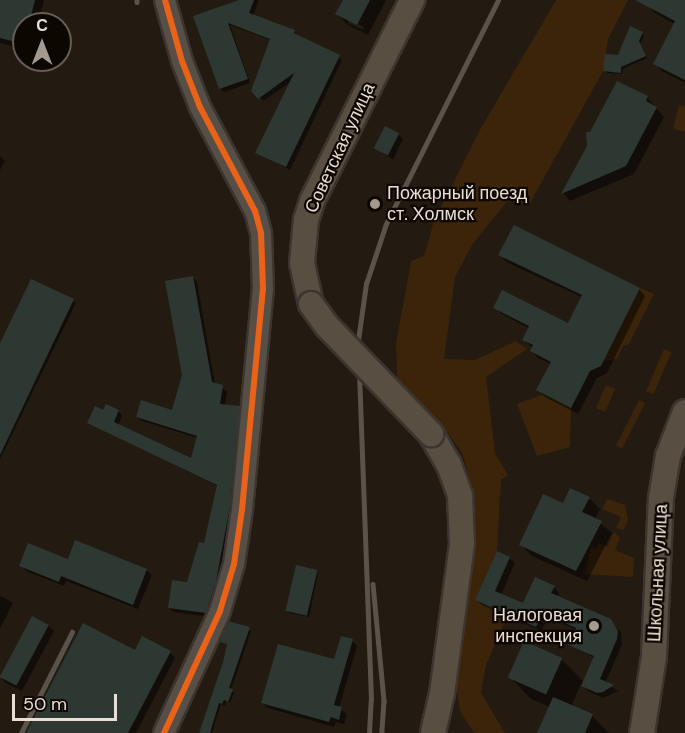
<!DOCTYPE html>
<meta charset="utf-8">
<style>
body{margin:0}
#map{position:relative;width:685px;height:733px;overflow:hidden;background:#231a11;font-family:"DM Sans",sans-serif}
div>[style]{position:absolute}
.green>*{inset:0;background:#3c240a;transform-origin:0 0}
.shadow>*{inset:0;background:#0007}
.building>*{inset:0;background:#2e3833;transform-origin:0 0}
.roads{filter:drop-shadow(2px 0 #3c352f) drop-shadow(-2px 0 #3c352f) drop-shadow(0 2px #3c352f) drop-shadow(0 -2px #3c352f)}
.minor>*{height:20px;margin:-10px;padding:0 10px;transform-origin:10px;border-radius:10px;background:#564f48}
.major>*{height:24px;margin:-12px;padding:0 12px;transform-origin:12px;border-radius:12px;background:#594e42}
.rail>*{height:4.5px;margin:-2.25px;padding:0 2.25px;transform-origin:2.25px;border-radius:2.25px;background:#5a534c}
.bridges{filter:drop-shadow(2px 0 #3c352f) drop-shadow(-2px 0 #3c352f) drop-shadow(0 2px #3c352f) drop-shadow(0 -2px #3c352f)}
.major-bridge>*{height:24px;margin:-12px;padding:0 12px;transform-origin:12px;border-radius:12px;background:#594e42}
.cycleway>*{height:6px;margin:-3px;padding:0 3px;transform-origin:3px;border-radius:3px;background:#ea6118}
.dots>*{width:16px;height:16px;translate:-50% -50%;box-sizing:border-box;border:3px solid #0d0702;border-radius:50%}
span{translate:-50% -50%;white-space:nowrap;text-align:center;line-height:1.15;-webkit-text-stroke:4.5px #0d0702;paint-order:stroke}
.street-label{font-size:18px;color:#e9ded3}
.poi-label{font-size:18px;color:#e9ded3}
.left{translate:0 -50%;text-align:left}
.right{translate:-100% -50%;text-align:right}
.north{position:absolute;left:12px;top:12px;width:60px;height:60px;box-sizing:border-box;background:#0d0702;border:2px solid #655d56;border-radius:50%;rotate:0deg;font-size:16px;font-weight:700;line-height:24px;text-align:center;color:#e9ded3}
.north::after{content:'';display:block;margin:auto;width:21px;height:27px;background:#a4998f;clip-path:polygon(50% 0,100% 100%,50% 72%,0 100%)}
.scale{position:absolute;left:12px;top:694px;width:105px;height:27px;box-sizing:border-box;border:3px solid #e9ded3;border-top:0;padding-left:8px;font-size:18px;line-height:21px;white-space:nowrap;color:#e9ded3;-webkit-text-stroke:4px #0d0702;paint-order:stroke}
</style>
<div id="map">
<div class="green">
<i style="clip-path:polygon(556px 0,628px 0,608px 39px,603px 71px,529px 205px,509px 199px,472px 245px,455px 277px,444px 359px,475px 360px,516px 341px,527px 349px,486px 377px,495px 453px,508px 475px,501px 480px,497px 551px,475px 600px,508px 614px,486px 665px,481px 693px,505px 733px,474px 733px,460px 711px,456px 685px,473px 525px,471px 484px,462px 453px,445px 429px,397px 379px,396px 344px,411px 261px,424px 256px,434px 221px,481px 128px)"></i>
<i style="clip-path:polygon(679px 105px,685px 107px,685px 132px,673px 129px)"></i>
<i style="clip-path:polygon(640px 288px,654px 294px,629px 344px,623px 346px,617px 359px,604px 361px)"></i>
<i style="left:664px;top:349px;width:8px;height:46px;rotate:23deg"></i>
<i style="left:606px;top:385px;width:10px;height:25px;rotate:24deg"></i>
<i style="clip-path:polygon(544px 394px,571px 408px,570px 447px,537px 456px,517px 404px)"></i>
<i style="left:639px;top:400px;width:7px;height:51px;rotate:27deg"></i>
<i style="clip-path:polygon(607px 499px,625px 505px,628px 520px,624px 530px,616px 528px,621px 517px,602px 509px)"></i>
<i style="clip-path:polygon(614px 532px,620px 538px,615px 550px,634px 558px,633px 577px,585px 574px,591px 546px,596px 549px,599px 543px,607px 547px)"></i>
</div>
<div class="shadow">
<i style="clip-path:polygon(0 0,44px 0,38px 24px,24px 24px,24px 49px,0 43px)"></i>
<i style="clip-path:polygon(239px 0,259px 0,253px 16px,294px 32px,342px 60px,290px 170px,257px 152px,292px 81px,263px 101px,253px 90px,271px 40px,230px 25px,250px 83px,224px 92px,220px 88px,195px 17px)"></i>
<i style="clip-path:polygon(evenodd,344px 0,386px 0,368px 35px,348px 25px,337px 14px,344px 0,348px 19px,364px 27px,363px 30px,348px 23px,348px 19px)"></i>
<i style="clip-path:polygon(651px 0,685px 0,685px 83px,662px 71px,655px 64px,675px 24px,655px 13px,648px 6px)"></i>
<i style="clip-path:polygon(642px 33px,644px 35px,640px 45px,647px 58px,623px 69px,622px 74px,607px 73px,605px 71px)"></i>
<i style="clip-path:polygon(647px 97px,664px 117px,634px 174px,570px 201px,563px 193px,588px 147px)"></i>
<i style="clip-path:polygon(398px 134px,403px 139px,393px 160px,375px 148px)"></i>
<i style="clip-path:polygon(0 156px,5px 161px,0 170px)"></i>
<i style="clip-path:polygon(500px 255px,639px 289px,645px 296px,607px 373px,597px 378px,578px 414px,545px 397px,538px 390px,551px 364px,538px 358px,532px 351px,533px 348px,524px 340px,530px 329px,502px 314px,495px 308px,569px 325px,582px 297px,506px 262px)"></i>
<i style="clip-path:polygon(193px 278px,197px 282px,215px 385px,227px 391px,225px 406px,239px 408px,243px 412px,234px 512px,210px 617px,173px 612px,169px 608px,188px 584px,205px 545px,218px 486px,89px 423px,104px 412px,118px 411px,122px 415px,118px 426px,192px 460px,198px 438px,142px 421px,137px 417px,173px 411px,184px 375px)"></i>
<i style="clip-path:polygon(32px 281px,76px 303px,0 459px,0 347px)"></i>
<i style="clip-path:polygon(589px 498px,600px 509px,595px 519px,612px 533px,587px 581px,532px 556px,521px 545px)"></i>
<i style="clip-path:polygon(509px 558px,515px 563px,501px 595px,524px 605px,554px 587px,559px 593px,557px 597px,610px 621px,621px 632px,622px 645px,605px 683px,618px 691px,603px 698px,588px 691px,581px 684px,571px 707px,592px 716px,609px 733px,540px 733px,550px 707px,531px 699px,510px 677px,561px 659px,584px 682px,595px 658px,570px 644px,576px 630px,548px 617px,542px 631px,482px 605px,477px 600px)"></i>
<i style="clip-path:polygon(69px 561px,146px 570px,152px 575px,138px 609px,66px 581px,64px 586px,26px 571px,21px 565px)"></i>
<i style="clip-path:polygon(316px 571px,318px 573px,309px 617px,290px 613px,288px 611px)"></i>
<i style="clip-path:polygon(1px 596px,13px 603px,0 629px,0 597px)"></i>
<i style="clip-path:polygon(48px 626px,54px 631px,22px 691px,6px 683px,1px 678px)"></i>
<i style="clip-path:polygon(249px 629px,251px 631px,231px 690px,234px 693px,230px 703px,226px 701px,225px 706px,221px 704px,212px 733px,201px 733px,228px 645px,222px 641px)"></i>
<i style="clip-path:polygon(352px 641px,357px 646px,339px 708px,347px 714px,344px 724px,336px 722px,334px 727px,268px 708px,263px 703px,335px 661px)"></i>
<i style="clip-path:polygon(170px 652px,175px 658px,136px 733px,28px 733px)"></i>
</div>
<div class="building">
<i style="clip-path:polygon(0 0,35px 0,29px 24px,24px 24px,24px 44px,0 38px)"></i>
<i style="clip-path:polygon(239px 0,254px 0,249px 13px,295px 30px,294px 33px,340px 55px,286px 167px,255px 153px,294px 73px,258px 99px,251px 91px,270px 39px,228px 23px,248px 79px,219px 89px,193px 16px)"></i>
<i style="clip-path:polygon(343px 0,370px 0,357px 25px,335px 14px)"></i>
<i style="clip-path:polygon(635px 0,685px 0,685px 80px,653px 64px,675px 21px)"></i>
<i style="clip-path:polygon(630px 26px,643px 32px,639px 41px,646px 56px,621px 67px,621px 73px,603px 71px,605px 54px,618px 55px)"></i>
<i style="clip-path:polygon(617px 81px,648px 96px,646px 101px,657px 107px,626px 166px,561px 194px,587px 146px,586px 132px,590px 132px)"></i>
<i style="left:385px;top:126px;width:16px;height:25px;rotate:27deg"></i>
<i style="clip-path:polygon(514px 225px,640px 288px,601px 366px,590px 371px,571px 408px,536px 390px,551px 362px,530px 351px,533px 345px,522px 340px,529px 326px,493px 308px,502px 290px,568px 323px,582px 295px,498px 255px)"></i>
<i style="clip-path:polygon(193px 276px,212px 382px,223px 385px,220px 404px,240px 406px,230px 507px,216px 581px,206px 613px,168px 608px,172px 580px,187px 582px,199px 542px,204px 543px,217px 485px,87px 423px,95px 406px,103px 410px,106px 404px,119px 410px,114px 422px,191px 458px,197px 436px,136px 417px,141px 400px,172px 410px,182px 375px,165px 281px)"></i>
<i style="clip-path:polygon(31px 279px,74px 299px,0 455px,0 343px)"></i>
<i style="clip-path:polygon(570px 488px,590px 497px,582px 512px,602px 521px,576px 571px,519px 545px,543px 494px,563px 503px)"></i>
<i style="clip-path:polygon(75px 540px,147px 569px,133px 605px,61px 576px,59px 582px,19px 566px,28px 543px,68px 559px)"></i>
<i style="clip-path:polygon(497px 551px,510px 557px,495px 591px,523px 603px,535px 577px,555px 586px,551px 593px,611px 619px,618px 631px,617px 639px,600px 679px,614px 685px,603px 692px,597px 693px,581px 686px,594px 656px,568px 645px,576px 628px,543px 613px,536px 627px,475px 600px)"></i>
<i style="left:296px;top:565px;width:22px;height:47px;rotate:13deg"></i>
<i style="left:32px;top:616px;width:19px;height:69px;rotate:28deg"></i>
<i style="clip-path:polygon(228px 621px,250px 627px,229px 688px,233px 689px,228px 702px,224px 700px,222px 704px,219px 703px,210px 733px,199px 733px,223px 662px,227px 644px,220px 642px)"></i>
<i style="clip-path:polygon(83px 623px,135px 650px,142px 636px,171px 651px,128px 733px,26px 733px)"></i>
<i style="clip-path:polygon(341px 636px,353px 639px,334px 705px,342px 707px,339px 720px,331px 717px,329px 722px,261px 703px,278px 644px,334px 659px)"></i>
<i style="left:524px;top:641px;width:42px;height:40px;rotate:24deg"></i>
<i style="clip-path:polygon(553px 697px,593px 714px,585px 733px,537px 733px)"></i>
</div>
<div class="roads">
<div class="minor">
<i style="left:164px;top:733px;width:134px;rotate:-65.3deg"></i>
<i style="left:220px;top:611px;width:49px;rotate:-73.4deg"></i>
<i style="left:234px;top:564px;width:55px;rotate:-81.6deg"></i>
<i style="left:242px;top:510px;width:222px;rotate:-84.6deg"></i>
<i style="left:263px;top:289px;width:56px;rotate:-92deg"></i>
<i style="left:261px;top:233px;width:23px;rotate:-105deg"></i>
<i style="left:255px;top:211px;width:118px;rotate:-117.9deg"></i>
<i style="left:200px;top:107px;width:49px;rotate:-111.4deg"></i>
<i style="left:182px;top:61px;width:63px;rotate:-105.6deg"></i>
</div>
<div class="major">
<i style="left:311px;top:304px;width:42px;rotate:-102.4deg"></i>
<i style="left:302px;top:263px;width:43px;rotate:-84.7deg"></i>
<i style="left:306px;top:220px;width:20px;rotate:-72deg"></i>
<i style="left:312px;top:201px;width:225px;rotate:-63.5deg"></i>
<i style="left:431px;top:434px;width:36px;rotate:60deg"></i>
<i style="left:449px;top:465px;width:33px;rotate:70deg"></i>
<i style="left:460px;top:496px;width:48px;rotate:87.6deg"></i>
<i style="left:462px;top:544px;width:150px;rotate:97.6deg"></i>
<i style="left:442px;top:693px;width:41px;rotate:102.7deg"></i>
<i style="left:642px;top:733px;width:78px;rotate:-81.1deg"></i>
<i style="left:654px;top:656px;width:158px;rotate:-87.5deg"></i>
<i style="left:661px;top:498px;width:43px;rotate:-80.5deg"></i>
<i style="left:668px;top:456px;width:47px;rotate:-68.9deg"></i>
</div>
</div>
<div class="rail">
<i style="left:137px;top:0;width:2px;rotate:90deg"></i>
<i style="left:373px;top:584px;width:118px;rotate:84.6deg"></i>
<i style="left:384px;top:701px;width:32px;rotate:94deg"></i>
<i style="left:21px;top:733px;width:113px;rotate:-63.2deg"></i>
<i style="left:369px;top:733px;width:33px;rotate:-87deg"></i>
<i style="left:371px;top:700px;width:360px;rotate:-92.1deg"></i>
<i style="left:358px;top:340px;width:57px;rotate:-81.9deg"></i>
<i style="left:366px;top:284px;width:63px;rotate:-71.6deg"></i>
<i style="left:386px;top:224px;width:250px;rotate:-63.4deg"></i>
</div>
<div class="bridges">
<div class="major-bridge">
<i style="left:311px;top:304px;width:29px;rotate:54deg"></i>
<i style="left:328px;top:327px;width:149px;rotate:46.1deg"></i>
</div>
</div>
<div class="cycleway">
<i style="left:164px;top:733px;width:134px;rotate:-65.3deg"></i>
<i style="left:220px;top:611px;width:49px;rotate:-73.4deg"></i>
<i style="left:234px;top:564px;width:55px;rotate:-81.6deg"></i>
<i style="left:242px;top:510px;width:222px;rotate:-84.6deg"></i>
<i style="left:263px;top:289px;width:56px;rotate:-92deg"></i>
<i style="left:261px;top:233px;width:23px;rotate:-105deg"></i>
<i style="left:255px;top:211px;width:118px;rotate:-117.9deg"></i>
<i style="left:200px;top:107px;width:49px;rotate:-111.4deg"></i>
<i style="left:182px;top:61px;width:63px;rotate:-105.6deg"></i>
</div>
<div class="dots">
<i style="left:375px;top:204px;background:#a4998f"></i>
<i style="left:594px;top:626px;background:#a4998f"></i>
</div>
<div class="street-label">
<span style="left:340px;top:148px;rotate:-65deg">Советская улица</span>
<span style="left:658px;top:573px;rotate:-87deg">Школьная улица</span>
</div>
<div class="poi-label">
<span class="left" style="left:387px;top:204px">Пожарный поезд<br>ст. Холмск</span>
<span class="right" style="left:582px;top:626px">Налоговая<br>инспекция</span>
</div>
<div class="north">С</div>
<div class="scale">50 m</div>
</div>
